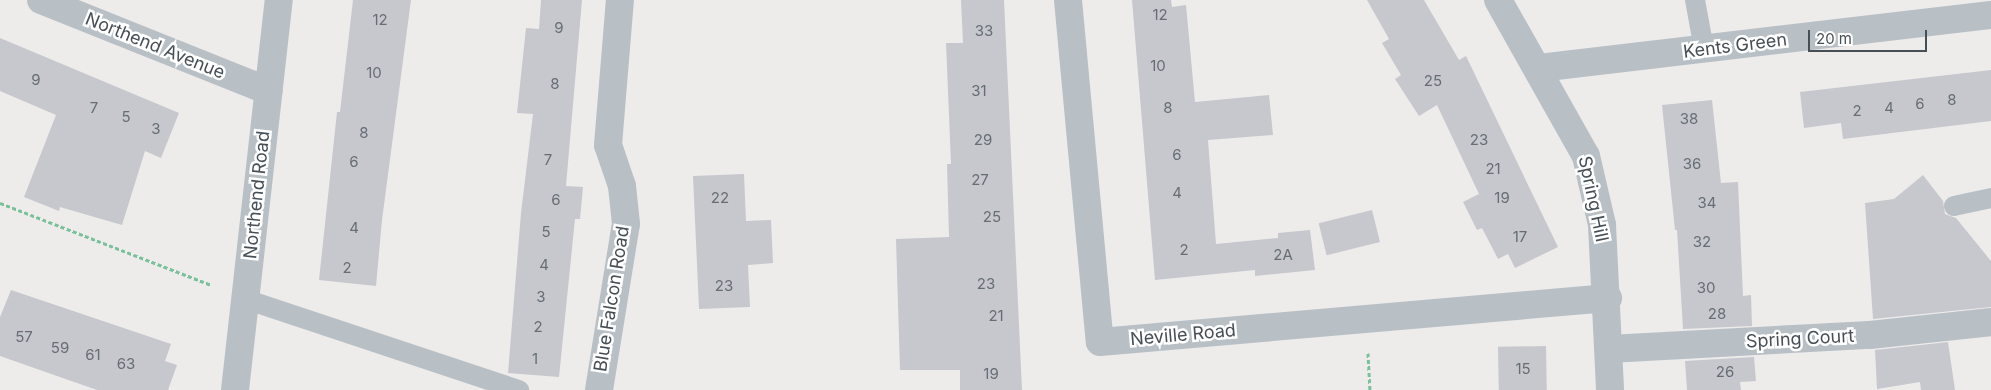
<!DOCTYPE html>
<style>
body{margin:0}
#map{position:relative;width:1991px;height:390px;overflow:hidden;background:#eeebeb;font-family:Inter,sans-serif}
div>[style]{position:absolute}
.building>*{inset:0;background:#c6c8ce;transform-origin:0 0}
.path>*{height:3px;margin-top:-1.5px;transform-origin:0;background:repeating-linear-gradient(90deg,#7ac19b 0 4px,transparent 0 6.5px)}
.lane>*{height:20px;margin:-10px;padding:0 10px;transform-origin:10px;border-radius:10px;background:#b8c0c6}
.street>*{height:28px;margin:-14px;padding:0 14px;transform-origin:14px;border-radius:14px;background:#b8c0c6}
span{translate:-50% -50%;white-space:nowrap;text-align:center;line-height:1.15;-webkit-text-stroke:5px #fff;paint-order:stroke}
.number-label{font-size:15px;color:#666d74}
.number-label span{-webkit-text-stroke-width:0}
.street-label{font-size:18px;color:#464f56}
.scale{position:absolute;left:1808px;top:30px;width:119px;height:22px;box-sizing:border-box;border:2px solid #464f56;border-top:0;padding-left:6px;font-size:15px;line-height:18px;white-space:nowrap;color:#464f56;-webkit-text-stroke:4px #fff;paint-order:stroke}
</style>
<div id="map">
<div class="building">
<i style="clip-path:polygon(353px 0,411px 0,382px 220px,376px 286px,319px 280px,337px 112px,340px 112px)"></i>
<i style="clip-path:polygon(541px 0,582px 0,566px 186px,583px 187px,580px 219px,575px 219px,559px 377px,508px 373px,521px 213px,533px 114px,517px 113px,526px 28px,539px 29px)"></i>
<i style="clip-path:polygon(961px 0,1004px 0,1022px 390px,960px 390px,960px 370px,900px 370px,896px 239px,949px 237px,947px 164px,951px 164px,946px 43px,963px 43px)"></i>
<i style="clip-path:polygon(1132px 0,1171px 0,1172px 7px,1186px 5px,1195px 102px,1269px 95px,1273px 135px,1208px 140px,1216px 244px,1278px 238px,1278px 233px,1310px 230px,1315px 270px,1255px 276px,1255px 270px,1155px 280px)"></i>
<i style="clip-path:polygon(1367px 0,1424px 0,1459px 60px,1466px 56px,1558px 247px,1515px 268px,1508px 254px,1498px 259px,1482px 228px,1477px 230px,1463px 202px,1479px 194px,1437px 105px,1419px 116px,1395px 79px,1401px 75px,1382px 43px,1389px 39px)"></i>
<i style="clip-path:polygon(0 38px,179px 113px,161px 158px,145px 151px,122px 225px,60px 207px,59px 211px,24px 197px,56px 115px,0 91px)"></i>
<i style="clip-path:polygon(1991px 70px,1991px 121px,1843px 139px,1841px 123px,1804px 128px,1800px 92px)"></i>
<i style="clip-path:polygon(1712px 100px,1721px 183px,1738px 182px,1743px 296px,1751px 295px,1752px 326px,1683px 329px,1677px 230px,1675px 230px,1662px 105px)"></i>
<i style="clip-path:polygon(744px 174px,746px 221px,771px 220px,773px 263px,748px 265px,750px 307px,699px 309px,693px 176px)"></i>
<i style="clip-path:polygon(1923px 175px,1943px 201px,1945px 214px,1956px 218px,1991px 261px,1991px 307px,1873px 319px,1865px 203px,1894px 199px)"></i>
<i style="left:1372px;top:210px;width:33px;height:55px;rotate:76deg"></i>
<i style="clip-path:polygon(11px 290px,171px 344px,165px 361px,177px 365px,168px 390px,97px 390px,0 356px,0 317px)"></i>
<i style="clip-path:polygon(1948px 342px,1955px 390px,1921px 390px,1920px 382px,1877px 389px,1875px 350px)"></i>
<i style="left:1546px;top:346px;width:44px;height:48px;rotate:89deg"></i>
<i style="clip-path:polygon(1754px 357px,1756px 381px,1740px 382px,1741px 390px,1687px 390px,1685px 361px)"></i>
</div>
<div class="path">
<i style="left:0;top:203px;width:226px;rotate:21.2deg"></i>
<i style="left:1368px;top:353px;width:37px;rotate:87deg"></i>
</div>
<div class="lane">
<i style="left:1695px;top:0;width:50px;rotate:79.6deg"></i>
<i style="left:1954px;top:206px;width:38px;rotate:-12deg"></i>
<i style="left:245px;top:299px;width:289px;rotate:18.4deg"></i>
</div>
<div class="street">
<i style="left:41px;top:0;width:245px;rotate:21.8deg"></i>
<i style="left:1068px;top:0;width:343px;rotate:84.7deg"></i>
<i style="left:1100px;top:342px;width:510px;rotate:-4.95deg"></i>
<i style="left:1498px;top:0;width:179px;rotate:60.6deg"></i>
<i style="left:1586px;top:156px;width:71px;rotate:76.9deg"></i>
<i style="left:1602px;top:225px;width:165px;rotate:87.2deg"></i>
<i style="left:1539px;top:68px;width:455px;rotate:-6.7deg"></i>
<i style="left:1609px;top:349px;width:261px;rotate:-3.1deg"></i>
<i style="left:1870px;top:335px;width:122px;rotate:-6.1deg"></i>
<i style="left:235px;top:390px;width:392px;rotate:-83.6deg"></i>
<i style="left:599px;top:390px;width:168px;rotate:-80.8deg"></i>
<i style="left:626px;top:224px;width:38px;rotate:-96deg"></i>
<i style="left:622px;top:186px;width:43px;rotate:-108.9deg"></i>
<i style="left:608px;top:145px;width:145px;rotate:-85.3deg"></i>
</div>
<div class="number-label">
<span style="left:1160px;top:15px">12</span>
<span style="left:380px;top:20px">12</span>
<span style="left:559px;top:28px">9</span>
<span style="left:984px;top:31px">33</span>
<span style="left:1158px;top:66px">10</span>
<span style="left:374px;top:73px">10</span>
<span style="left:36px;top:80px">9</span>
<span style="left:1433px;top:81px">25</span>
<span style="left:555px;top:84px">8</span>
<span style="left:979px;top:91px">31</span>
<span style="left:1952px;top:100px">8</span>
<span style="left:1920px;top:104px">6</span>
<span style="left:94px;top:108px">7</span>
<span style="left:1168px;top:108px">8</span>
<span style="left:1889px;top:108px">4</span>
<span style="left:1857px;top:111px">2</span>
<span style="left:126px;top:117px">5</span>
<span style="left:1689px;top:119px">38</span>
<span style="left:156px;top:129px">3</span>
<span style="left:364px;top:133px">8</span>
<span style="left:983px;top:140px">29</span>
<span style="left:1479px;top:140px">23</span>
<span style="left:1177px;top:155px">6</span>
<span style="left:548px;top:160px">7</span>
<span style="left:354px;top:162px">6</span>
<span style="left:1692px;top:164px">36</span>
<span style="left:1493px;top:169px">21</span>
<span style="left:980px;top:180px">27</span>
<span style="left:1177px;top:193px">4</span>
<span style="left:720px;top:198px">22</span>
<span style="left:1502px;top:198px">19</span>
<span style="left:556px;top:200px">6</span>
<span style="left:1707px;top:203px">34</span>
<span style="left:992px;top:217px">25</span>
<span style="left:354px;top:228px">4</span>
<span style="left:546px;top:232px">5</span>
<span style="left:1520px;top:237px">17</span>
<span style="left:1702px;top:242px">32</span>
<span style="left:1184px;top:250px">2</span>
<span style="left:1283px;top:255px">2A</span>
<span style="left:544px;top:265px">4</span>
<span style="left:347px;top:268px">2</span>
<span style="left:986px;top:284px">23</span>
<span style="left:724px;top:286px">23</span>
<span style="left:1706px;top:288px">30</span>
<span style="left:541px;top:297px">3</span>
<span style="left:1717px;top:314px">28</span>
<span style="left:996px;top:316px">21</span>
<span style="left:538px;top:327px">2</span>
<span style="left:24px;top:337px">57</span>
<span style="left:60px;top:348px">59</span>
<span style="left:93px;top:355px">61</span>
<span style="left:535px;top:359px">1</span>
<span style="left:126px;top:364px">63</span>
<span style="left:1523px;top:369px">15</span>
<span style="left:1725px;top:372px">26</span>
<span style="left:991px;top:374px">19</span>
</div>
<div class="street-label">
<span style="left:155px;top:46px;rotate:22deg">Northend Avenue</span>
<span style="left:1735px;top:46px;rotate:-7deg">Kents Green</span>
<span style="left:257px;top:195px;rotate:-84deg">Northend Road</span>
<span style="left:1593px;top:199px;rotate:78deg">Spring Hill</span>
<span style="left:612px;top:299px;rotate:-81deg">Blue Falcon Road</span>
<span style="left:1183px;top:335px;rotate:-5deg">Neville Road</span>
<span style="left:1800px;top:339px;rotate:-3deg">Spring Court</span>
</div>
<div class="scale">20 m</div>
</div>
